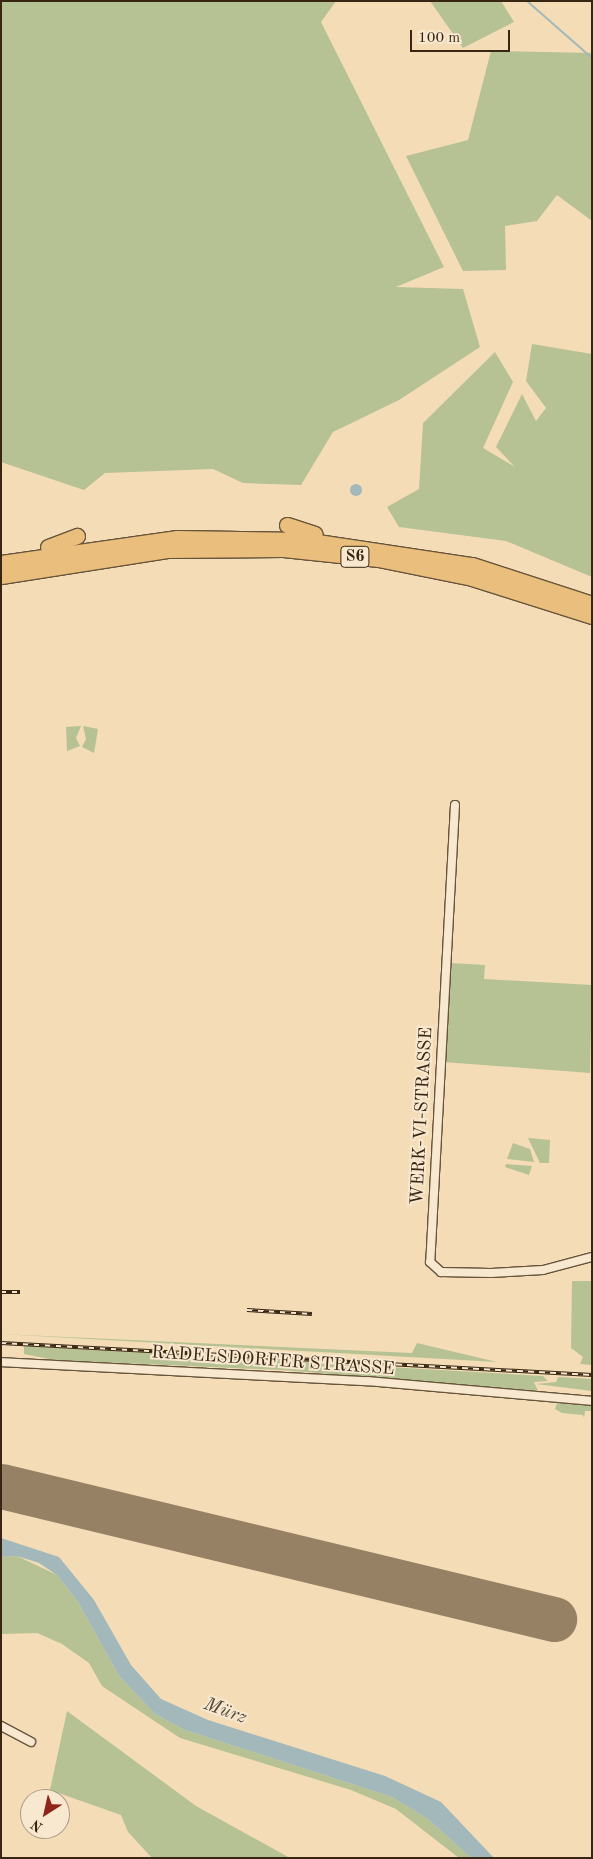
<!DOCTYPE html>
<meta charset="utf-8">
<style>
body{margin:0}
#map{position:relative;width:593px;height:1859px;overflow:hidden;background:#f4dcb7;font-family:"Old Standard TT",serif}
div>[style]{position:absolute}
.green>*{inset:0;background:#b6c293}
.water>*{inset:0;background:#a2b8ba}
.round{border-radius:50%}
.stream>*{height:2px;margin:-1px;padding:0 1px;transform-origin:1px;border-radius:1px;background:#a2b8ba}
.runway>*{height:45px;margin:-22.5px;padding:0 22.5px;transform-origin:22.5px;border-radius:22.5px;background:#968164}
.roads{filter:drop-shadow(1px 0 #67543b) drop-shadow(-1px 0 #67543b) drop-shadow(0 1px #67543b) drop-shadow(0 -1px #67543b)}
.minor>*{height:8px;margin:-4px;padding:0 4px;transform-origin:4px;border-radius:4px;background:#f8e8d0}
.motorway>*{height:15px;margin:-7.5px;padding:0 7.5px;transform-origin:7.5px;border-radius:7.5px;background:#eabe7c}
.rail>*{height:4px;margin-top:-2px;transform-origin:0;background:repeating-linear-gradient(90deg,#f8e8d0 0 5.5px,#382612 0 11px);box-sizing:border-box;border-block:1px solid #382612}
span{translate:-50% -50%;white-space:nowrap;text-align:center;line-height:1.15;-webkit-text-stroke:4px #f8e8d0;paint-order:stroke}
.shield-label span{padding:1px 4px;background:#f8e8d0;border:1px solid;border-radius:4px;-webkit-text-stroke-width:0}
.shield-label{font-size:16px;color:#382612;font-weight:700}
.street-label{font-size:18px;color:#382612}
.water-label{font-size:19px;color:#524a3c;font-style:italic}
.frame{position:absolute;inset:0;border:2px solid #382612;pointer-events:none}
.north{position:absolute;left:20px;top:1789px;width:50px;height:50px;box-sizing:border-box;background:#f8e8d0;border:1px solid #ab9a84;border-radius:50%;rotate:215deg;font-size:14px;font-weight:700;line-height:20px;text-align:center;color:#382612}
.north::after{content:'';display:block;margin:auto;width:18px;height:22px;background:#8f2418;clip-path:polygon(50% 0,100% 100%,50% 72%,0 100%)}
.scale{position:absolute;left:410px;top:30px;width:100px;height:22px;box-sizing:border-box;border:2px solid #382612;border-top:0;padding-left:6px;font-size:15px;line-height:18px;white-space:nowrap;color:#382612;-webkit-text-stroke:4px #f8e8d0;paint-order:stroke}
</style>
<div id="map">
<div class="green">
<i style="clip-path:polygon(1px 1px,336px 1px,321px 22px,444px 267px,396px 287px,463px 289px,480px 347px,399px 400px,333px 432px,301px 485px,243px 483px,213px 469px,105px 473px,84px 490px,1px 462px)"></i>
<i style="clip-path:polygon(430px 1px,501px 1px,514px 22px,463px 48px)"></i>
<i style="clip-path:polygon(491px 51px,592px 53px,592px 221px,557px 195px,537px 221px,505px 226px,506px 270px,463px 271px,406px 156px,468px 140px)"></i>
<i style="clip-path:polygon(532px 344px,592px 354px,592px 577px,506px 541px,399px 527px,387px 507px,419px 489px,423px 423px,495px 352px,513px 382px,483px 448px,515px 467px,496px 447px,522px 394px,536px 421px,546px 408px,526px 381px)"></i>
<i style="clip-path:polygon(81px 726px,76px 738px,80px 746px,67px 751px,66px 727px)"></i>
<i style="clip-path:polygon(83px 726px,98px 729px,94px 753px,82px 747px,86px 739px)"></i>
<i style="clip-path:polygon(450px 963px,485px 965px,484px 979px,592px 985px,590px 1073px,443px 1062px)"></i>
<i style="clip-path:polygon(528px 1138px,550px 1140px,549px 1163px,540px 1163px)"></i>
<i style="clip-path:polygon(513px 1143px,530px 1149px,534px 1162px,507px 1159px)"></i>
<i style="clip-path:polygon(506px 1164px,532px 1166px,529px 1175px,505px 1167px)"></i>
<i style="clip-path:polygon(572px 1281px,592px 1281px,592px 1365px,580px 1364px,583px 1357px,571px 1348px)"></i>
<i style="clip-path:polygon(1px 1334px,412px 1353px,417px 1343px,497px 1362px)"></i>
<i style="clip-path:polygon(24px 1346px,543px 1376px,548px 1381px,534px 1382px,538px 1391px,281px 1370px,54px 1360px,24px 1354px)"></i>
<i style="clip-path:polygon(558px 1377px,592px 1379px,592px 1391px,536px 1384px,556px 1382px)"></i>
<i style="clip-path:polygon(557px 1403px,592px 1406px,592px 1411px,585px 1411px,584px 1418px,583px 1415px,562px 1413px,555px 1409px)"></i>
<i style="clip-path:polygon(17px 1556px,57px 1575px,78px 1602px,119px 1676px,155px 1714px,185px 1730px,392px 1797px,428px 1819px,471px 1858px,459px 1858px,396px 1809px,351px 1790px,180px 1738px,102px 1686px,89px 1663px,62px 1644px,37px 1633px,1px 1634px,1px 1557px)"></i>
<i style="clip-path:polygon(67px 1711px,196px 1806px,290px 1858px,152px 1858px,128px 1832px,121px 1815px,50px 1790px)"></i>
</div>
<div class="water">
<i class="round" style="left:350px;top:484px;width:12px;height:12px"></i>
<i style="clip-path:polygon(1px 1538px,59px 1557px,94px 1600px,131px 1665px,161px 1699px,208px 1720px,385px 1776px,441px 1802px,494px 1858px,471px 1858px,428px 1819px,392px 1797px,185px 1730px,155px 1714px,119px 1676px,78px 1602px,57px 1575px,39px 1563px,17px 1556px,1px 1557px)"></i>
</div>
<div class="stream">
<i style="left:527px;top:1px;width:86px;rotate:41.2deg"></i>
</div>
<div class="runway">
<i style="left:1px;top:1486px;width:569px;rotate:13.52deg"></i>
</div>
<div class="roads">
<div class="minor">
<i style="left:455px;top:805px;width:458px;rotate:93.1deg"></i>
<i style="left:430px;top:1262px;width:15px;rotate:42deg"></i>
<i style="left:441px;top:1272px;width:50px;rotate:1.1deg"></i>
<i style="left:491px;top:1273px;width:52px;rotate:-3.3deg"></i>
<i style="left:543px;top:1270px;width:51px;rotate:-14.9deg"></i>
<i style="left:1px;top:1362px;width:367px;rotate:3deg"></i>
<i style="left:368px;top:1381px;width:225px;rotate:5.1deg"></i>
<i style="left:1px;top:1726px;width:34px;rotate:28deg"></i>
</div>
<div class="motorway">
<i style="left:287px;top:525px;width:29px;rotate:18deg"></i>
<i style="left:48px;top:547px;width:31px;rotate:-21deg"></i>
<i style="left:1px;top:563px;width:178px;rotate:-8.1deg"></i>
<i style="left:177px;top:538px;width:127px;rotate:0.9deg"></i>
<i style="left:304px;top:540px;width:170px;rotate:8.5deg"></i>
<i style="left:472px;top:565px;width:126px;rotate:18deg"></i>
<i style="left:1px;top:576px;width:168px;rotate:-8.9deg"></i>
<i style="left:167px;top:550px;width:116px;rotate:-0.5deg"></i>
<i style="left:283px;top:549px;width:96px;rotate:6deg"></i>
<i style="left:378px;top:559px;width:96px;rotate:11.4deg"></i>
<i style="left:472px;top:578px;width:126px;rotate:17.6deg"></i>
</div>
</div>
<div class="rail">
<i style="left:1px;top:1292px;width:19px"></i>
<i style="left:247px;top:1310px;width:65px;rotate:3.5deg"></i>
<i style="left:1px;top:1343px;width:592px;rotate:3.1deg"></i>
</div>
<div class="shield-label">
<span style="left:355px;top:557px">S6</span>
</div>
<div class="street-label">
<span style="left:422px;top:1116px;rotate:-87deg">WERK-VI-STRASSE</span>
<span style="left:273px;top:1361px;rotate:4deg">RADELSDORFER STRASSE</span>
</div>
<div class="water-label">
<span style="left:225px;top:1712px;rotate:20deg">Mürz</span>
</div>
<div class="frame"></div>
<div class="north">N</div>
<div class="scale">100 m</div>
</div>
